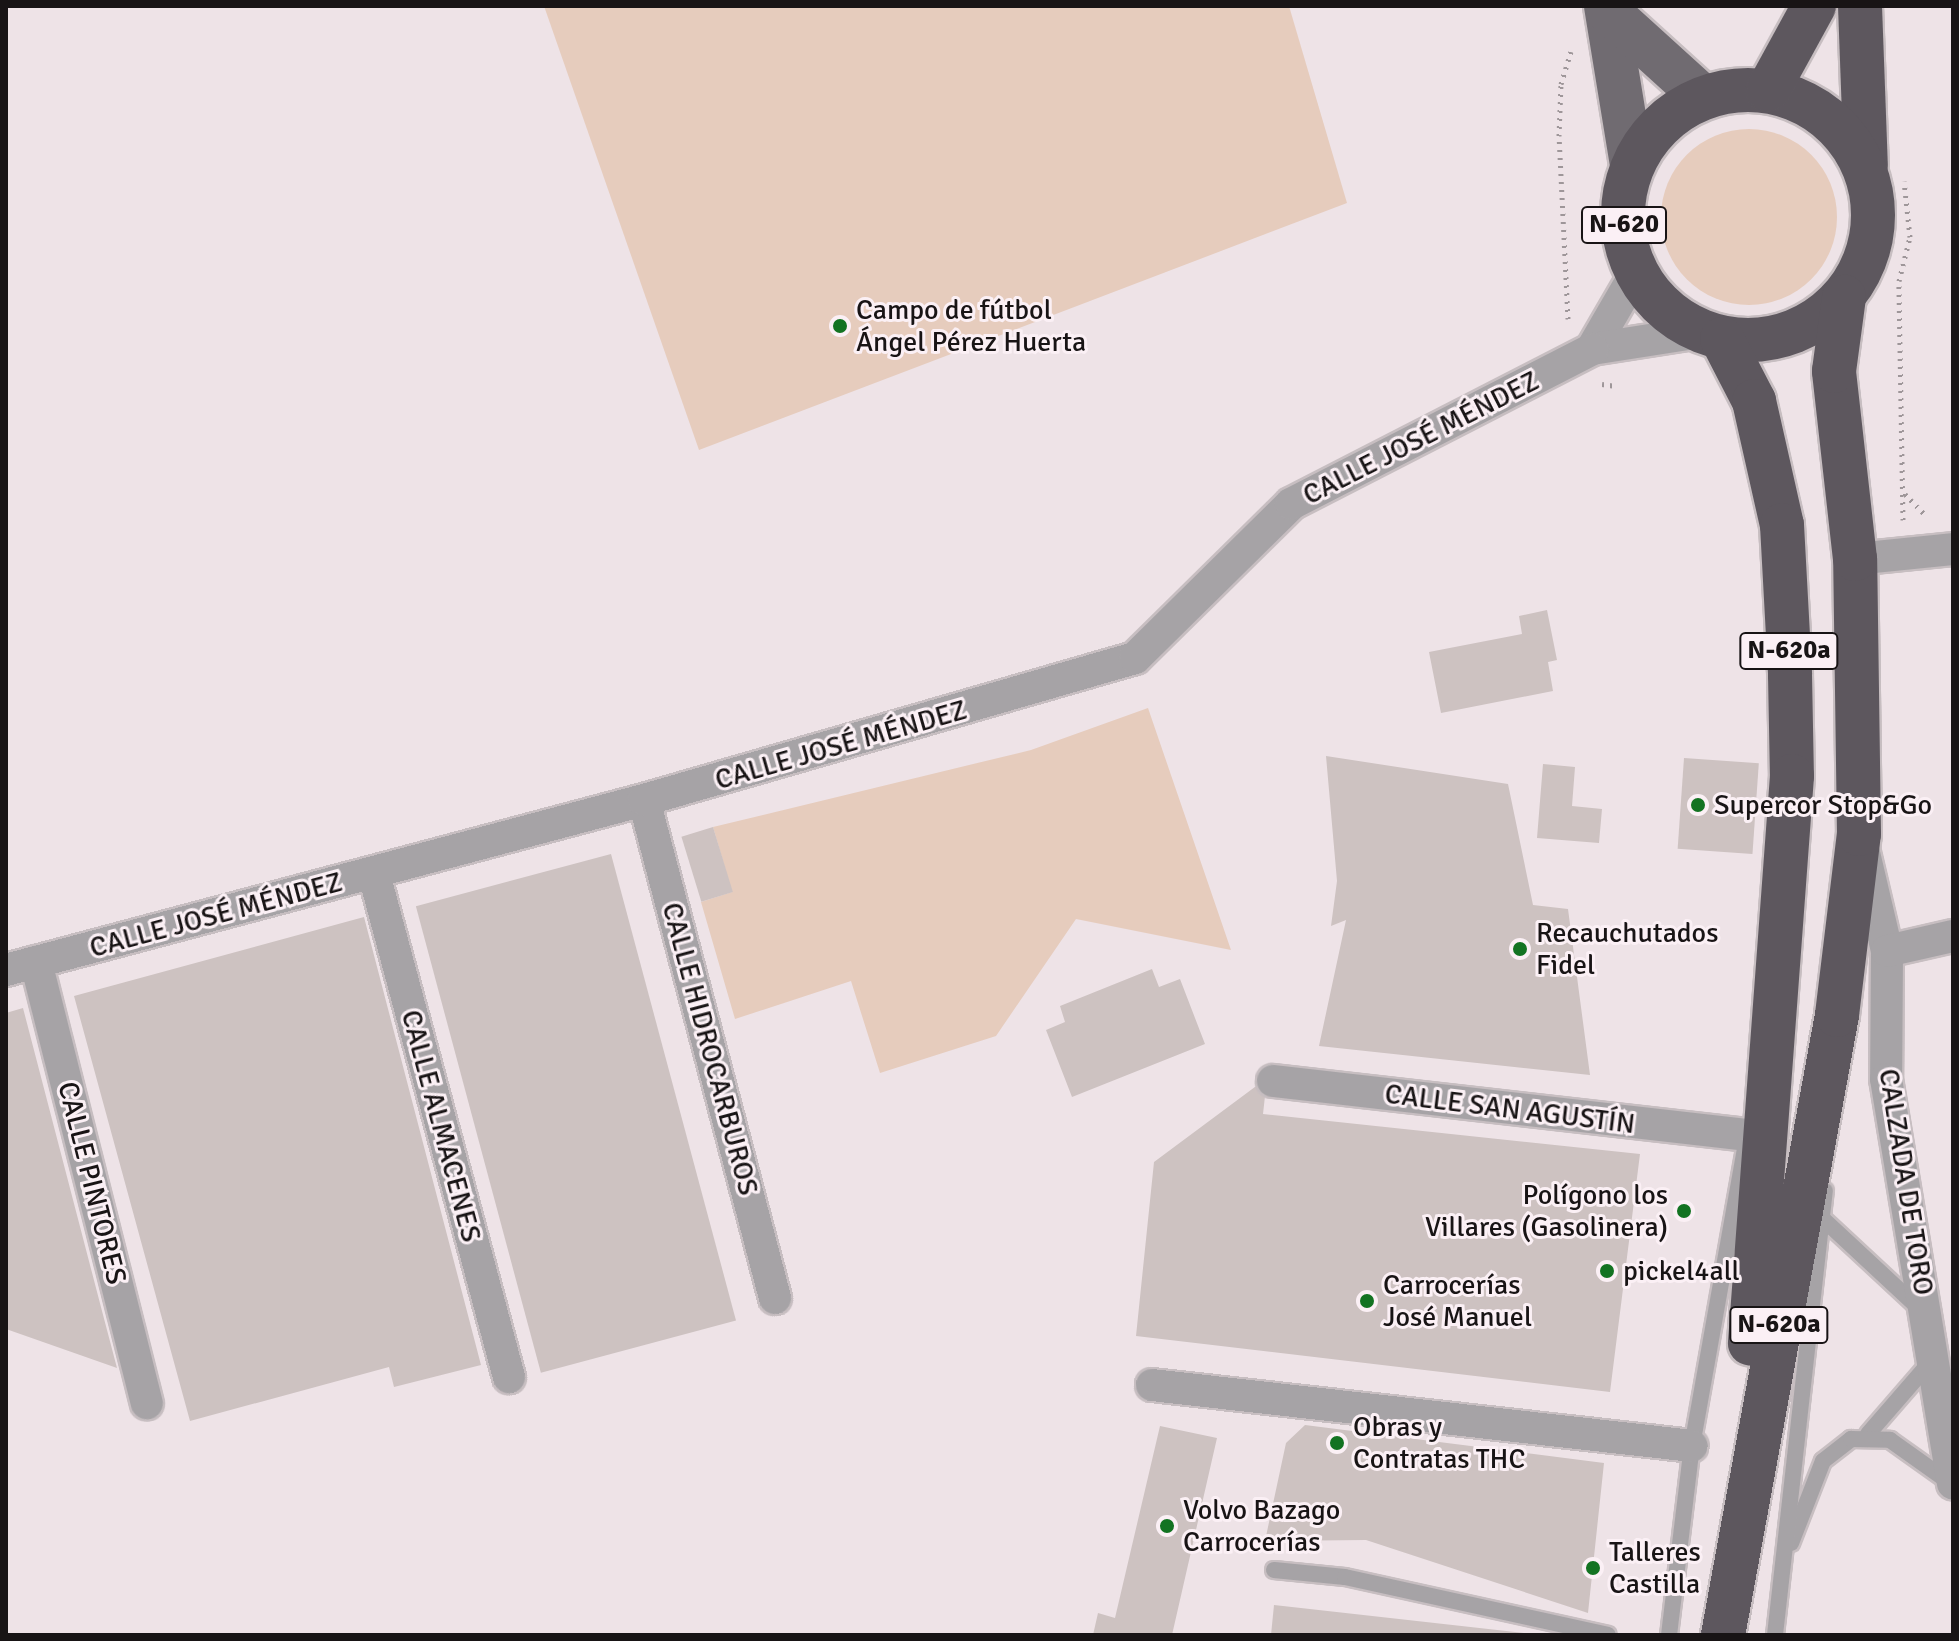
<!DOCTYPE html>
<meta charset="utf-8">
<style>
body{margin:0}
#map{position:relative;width:1959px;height:1641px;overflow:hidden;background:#eee3e7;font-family:Signika,sans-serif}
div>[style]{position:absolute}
.green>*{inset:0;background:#e6ccbd}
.round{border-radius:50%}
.building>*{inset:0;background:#cdc2c1;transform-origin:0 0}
.path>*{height:5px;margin-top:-2.5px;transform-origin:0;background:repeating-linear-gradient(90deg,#9e9699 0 2px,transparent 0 8px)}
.roads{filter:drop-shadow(2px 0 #c7bec1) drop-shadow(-2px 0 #c7bec1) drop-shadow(0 2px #c7bec1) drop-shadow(0 -2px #c7bec1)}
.lane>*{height:16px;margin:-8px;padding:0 8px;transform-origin:8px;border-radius:8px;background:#a6a3a6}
.street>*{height:32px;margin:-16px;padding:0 16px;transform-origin:16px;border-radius:16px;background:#a6a3a6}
.primary>*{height:44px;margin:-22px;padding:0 22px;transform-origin:22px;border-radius:22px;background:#706b71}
.highway>*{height:44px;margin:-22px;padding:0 22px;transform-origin:22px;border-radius:22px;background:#5d575e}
.highway>.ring{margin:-22px;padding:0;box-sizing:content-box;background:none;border:44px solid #5d575e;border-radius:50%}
.dots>*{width:22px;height:22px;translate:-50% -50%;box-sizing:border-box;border:4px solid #fbf0f5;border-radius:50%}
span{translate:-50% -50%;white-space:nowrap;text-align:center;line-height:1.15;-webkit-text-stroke:6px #fbf0f5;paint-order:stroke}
.shield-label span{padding:2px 6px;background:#fbf0f5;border:2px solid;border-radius:6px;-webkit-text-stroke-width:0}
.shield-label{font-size:26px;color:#181415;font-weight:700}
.poi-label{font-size:28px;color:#181415}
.left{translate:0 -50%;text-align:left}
.right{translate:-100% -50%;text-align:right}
.street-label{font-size:28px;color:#181415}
.frame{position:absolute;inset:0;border:8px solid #181415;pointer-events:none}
</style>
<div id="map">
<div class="green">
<i style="clip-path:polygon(544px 6px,1289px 6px,1347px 203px,699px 450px)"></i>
<i class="round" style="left:1661px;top:129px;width:176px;height:176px"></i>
<i style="clip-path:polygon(1148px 708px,1231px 950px,1076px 919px,996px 1036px,880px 1073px,851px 981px,735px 1019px,701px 902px,732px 892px,713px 827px,1031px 750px)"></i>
</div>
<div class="building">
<i style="clip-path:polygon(1547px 610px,1557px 660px,1548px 662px,1553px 691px,1441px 713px,1429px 652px,1522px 634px,1519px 616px)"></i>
<i style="clip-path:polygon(1326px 756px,1508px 784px,1533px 905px,1568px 909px,1590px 1075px,1319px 1046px,1346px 920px,1331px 926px,1337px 881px)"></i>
<i style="left:1684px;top:758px;width:75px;height:91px;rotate:4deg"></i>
<i style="clip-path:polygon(1543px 764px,1575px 767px,1572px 806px,1602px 809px,1599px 843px,1537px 838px)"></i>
<i style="left:713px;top:827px;width:68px;height:33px;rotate:73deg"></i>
<i style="left:611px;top:854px;width:483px;height:202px;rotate:75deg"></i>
<i style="clip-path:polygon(364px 917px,481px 1365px,394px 1387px,389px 1367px,190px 1421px,74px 996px)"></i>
<i style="clip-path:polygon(1152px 969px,1159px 987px,1180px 979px,1205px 1044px,1072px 1097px,1046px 1030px,1065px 1022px,1060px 1006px)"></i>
<i style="clip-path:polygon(23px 1008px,102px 1311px,117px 1368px,6px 1329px,6px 1013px)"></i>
<i style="clip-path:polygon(1267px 1078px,1263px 1114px,1640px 1154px,1610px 1392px,1136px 1336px,1154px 1162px)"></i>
<i style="clip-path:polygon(1305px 1425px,1604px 1463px,1588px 1613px,1366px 1540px,1265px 1541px,1286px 1443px)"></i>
<i style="clip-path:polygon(1160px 1426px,1217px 1438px,1172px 1635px,1093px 1635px,1098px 1613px,1115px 1618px)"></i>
<i style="clip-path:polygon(1274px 1605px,1524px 1633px,1523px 1635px,1271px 1635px)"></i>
</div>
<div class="path">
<i style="left:1568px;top:319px;width:183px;rotate:-92.8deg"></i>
<i style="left:1559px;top:136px;width:52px;rotate:-87.8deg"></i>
<i style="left:1561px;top:84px;width:34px;rotate:-73deg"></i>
<i style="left:1602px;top:384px;width:14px;rotate:8deg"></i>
<i style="left:1905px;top:494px;width:29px;rotate:46deg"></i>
<i style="left:1903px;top:520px;width:239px;rotate:-91deg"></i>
<i style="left:1899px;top:281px;width:45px;rotate:-76deg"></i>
<i style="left:1910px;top:237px;width:56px;rotate:-96.1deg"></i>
</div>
<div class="roads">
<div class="lane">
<i style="left:1823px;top:1219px;width:137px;rotate:42.9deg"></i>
<i style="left:1868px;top:1434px;width:98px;rotate:-49.1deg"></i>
<i style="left:1791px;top:1543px;width:88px;rotate:-68.7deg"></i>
<i style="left:1823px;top:1461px;width:36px;rotate:-38deg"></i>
<i style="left:1851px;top:1439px;width:39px;rotate:1deg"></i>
<i style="left:1890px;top:1440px;width:72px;rotate:35.4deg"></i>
<i style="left:1274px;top:1570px;width:71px;rotate:5.6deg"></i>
<i style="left:1345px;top:1577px;width:269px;rotate:12.4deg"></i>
<i style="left:1669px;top:1635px;width:190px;rotate:-83.1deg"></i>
<i style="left:1692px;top:1446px;width:302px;rotate:-79.9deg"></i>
<i style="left:1775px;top:1635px;width:447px;rotate:-83.6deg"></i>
</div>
<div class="street">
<i style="left:1636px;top:273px;width:88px;rotate:120.1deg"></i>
<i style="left:1592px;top:349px;width:110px;rotate:-8.9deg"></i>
<i style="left:1855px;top:559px;width:99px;rotate:-5.8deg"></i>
<i style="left:644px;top:800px;width:515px;rotate:75.26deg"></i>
<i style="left:1864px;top:853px;width:101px;rotate:76.8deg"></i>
<i style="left:1887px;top:951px;width:128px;rotate:90.4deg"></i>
<i style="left:1886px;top:1079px;width:410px;rotate:80.6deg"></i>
<i style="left:374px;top:874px;width:521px;rotate:74.98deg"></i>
<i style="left:1887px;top:951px;width:68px;rotate:-12.8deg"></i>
<i style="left:36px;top:962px;width:455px;rotate:75.9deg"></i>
<i style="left:6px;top:970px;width:660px;rotate:-14.92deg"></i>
<i style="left:644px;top:800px;width:511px;rotate:-16.13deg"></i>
<i style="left:1135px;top:658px;width:219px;rotate:-44.6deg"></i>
<i style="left:1291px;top:504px;width:339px;rotate:-27.2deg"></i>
<i style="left:1273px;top:1081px;width:478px;rotate:6.5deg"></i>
<i style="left:1152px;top:1385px;width:543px;rotate:6.44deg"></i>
</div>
<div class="primary">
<i style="left:1606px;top:6px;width:161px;rotate:80.7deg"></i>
<i style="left:1608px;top:11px;width:128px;rotate:42.2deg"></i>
</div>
<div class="highway">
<i style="left:1860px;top:6px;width:160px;rotate:87.9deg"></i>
<i class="ring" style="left:1623px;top:90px;width:206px;height:206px"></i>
<i style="left:1768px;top:90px;width:96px;rotate:-61.3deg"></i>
<i style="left:1722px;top:339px;width:70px;rotate:62.7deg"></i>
<i style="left:1754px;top:401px;width:127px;rotate:77.3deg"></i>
<i style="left:1782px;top:525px;width:150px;rotate:86.9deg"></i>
<i style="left:1790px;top:675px;width:101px;rotate:88.9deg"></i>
<i style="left:1792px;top:776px;width:569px;rotate:94.24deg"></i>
<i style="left:1723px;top:1635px;width:630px;rotate:-79.58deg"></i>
<i style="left:1837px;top:1015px;width:182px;rotate:-83.1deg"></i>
<i style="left:1859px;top:834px;width:275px;rotate:-90.8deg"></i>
<i style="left:1855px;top:559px;width:189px;rotate:-96.4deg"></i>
<i style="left:1834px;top:371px;width:75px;rotate:-82.3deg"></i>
</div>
</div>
<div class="dots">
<i style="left:840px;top:326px;background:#137322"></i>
<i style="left:1698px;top:805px;background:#137322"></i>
<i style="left:1520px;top:949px;background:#137322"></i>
<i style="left:1684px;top:1211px;background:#137322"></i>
<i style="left:1607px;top:1271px;background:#137322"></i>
<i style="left:1367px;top:1301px;background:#137322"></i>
<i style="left:1337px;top:1443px;background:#137322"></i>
<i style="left:1167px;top:1526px;background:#137322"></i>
<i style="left:1593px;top:1568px;background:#137322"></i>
</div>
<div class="shield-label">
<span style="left:1624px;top:225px">N-620</span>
<span style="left:1789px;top:651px">N-620a</span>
<span style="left:1779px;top:1325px">N-620a</span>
</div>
<div class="poi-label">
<span class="left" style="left:856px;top:326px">Campo de fútbol<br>Ángel Pérez Huerta</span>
<span class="left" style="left:1714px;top:805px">Supercor Stop&amp;Go</span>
<span class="left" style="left:1536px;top:949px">Recauchutados<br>Fidel</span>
<span class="right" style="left:1668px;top:1211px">Polígono los<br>Villares (Gasolinera)</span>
<span class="left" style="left:1623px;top:1271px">pickel4all</span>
<span class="left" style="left:1383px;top:1301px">Carrocerías<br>José Manuel</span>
<span class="left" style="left:1353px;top:1443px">Obras y<br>Contratas THC</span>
<span class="left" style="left:1183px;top:1526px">Volvo Bazago<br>Carrocerías</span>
<span class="left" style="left:1609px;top:1568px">Talleres<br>Castilla</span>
</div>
<div class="street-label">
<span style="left:1421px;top:438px;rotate:-27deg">CALLE JOSÉ MÉNDEZ</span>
<span style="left:841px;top:745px;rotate:-16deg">CALLE JOSÉ MÉNDEZ</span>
<span style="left:216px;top:915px;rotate:-15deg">CALLE JOSÉ MÉNDEZ</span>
<span style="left:710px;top:1049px;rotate:75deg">CALLE HIDROCARBUROS</span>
<span style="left:1510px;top:1109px;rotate:7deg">CALLE SAN AGUSTÍN</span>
<span style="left:441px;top:1126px;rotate:75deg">CALLE ALMACENES</span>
<span style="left:1906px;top:1182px;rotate:81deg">CALZADA DE TORO</span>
<span style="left:92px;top:1183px;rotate:76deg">CALLE PINTORES</span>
</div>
<div class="frame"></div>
</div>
